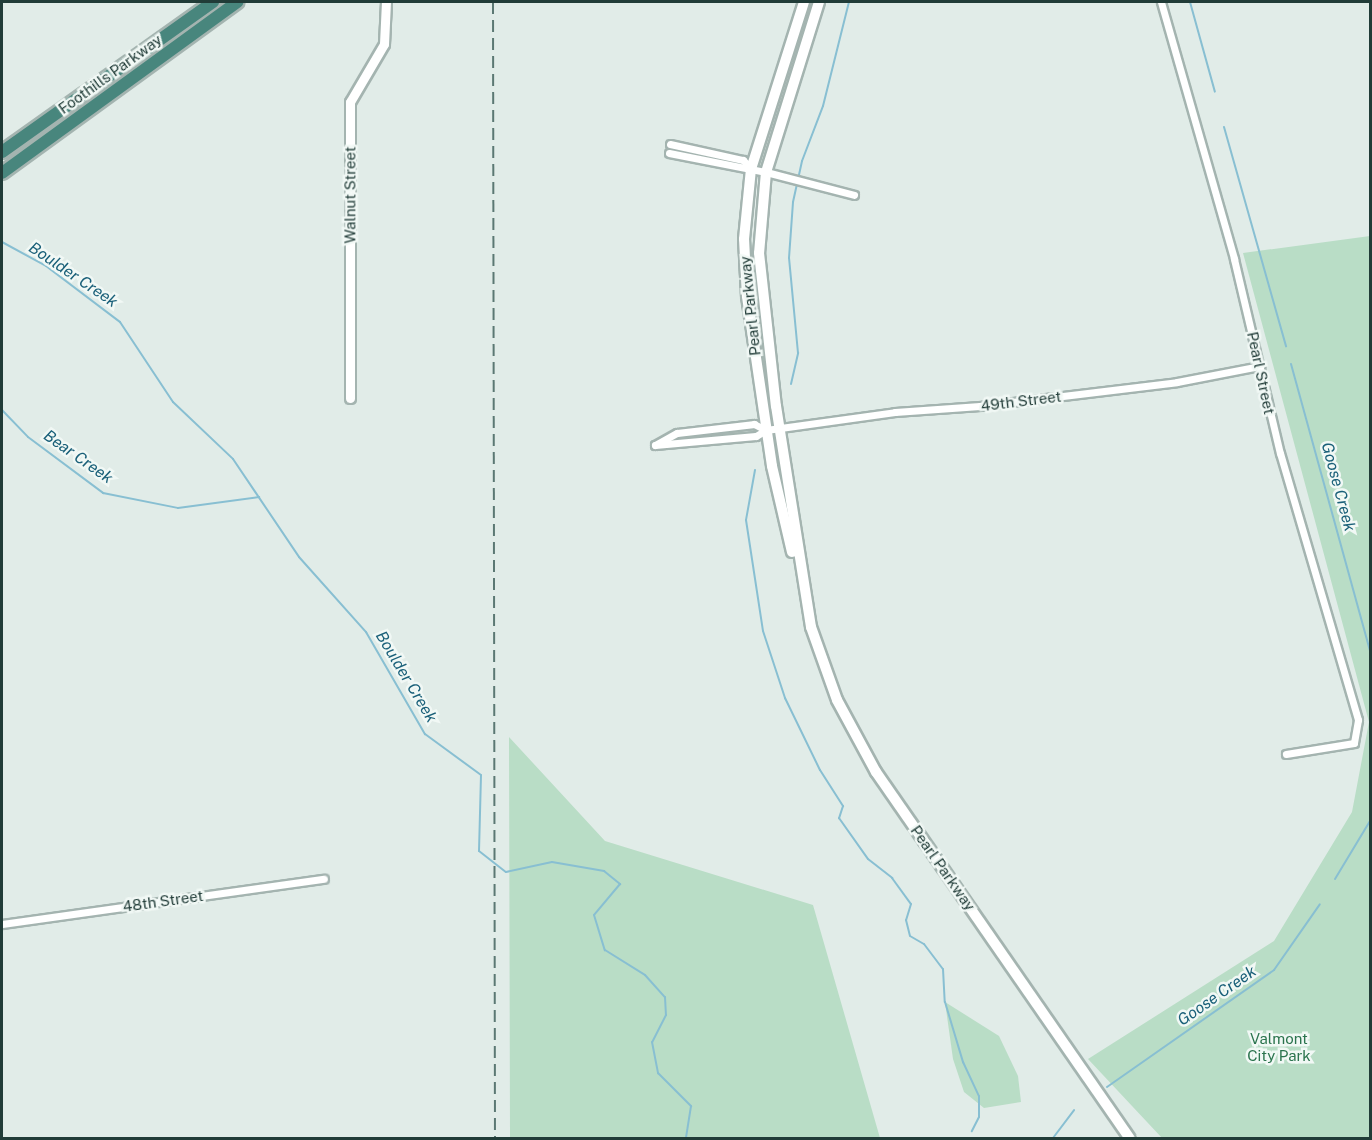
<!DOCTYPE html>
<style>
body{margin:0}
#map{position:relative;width:1372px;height:1140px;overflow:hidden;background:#e1ece8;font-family:"Public Sans",sans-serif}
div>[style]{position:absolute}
.green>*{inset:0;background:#b9ddc6}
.stream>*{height:2px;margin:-1px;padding:0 1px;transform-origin:1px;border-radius:1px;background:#88bfd2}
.roads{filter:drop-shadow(2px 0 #a4b4b0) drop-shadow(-2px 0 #a4b4b0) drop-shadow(0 2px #a4b4b0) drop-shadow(0 -2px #a4b4b0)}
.minor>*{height:7px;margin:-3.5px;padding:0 3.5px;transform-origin:3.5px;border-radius:3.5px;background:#fff}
.tertiary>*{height:9px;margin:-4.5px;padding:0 4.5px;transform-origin:4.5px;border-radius:4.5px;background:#fff}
.secondary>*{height:10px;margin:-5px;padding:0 5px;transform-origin:5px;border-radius:5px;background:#fff}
.trunk>*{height:12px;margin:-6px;padding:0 6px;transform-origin:6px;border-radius:6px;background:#48867d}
.rail>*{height:2px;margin-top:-1px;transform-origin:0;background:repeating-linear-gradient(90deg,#5b7873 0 12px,transparent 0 18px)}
span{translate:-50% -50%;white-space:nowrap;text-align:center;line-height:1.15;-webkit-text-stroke:5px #f1f8f5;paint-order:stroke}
.street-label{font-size:15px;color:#213c38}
.park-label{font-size:15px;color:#2b744e}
.water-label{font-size:16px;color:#1a6079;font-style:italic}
.frame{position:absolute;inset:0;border:3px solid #213c38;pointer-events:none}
</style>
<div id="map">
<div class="green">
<i style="clip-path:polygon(1370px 236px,1370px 1138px,1162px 1138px,1088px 1059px,1274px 941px,1352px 812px,1369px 722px,1243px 253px)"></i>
<i style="clip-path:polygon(509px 737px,605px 841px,813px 905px,880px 1138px,510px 1138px)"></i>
<i style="clip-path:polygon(945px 1002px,999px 1036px,1018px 1076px,1021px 1102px,984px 1108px,964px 1092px,953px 1059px)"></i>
</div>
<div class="stream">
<i style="left:1190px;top:2px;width:93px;rotate:74.5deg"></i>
<i style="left:1224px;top:127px;width:228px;rotate:74.2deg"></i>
<i style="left:2px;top:242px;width:50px;rotate:28.6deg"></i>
<i style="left:46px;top:266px;width:93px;rotate:37.1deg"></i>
<i style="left:120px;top:322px;width:96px;rotate:56.5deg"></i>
<i style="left:173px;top:402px;width:83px;rotate:43.5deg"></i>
<i style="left:233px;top:459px;width:118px;rotate:56deg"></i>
<i style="left:299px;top:557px;width:101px;rotate:48.2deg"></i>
<i style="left:366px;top:632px;width:118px;rotate:60deg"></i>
<i style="left:425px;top:734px;width:69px;rotate:36.2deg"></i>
<i style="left:481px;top:775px;width:76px;rotate:91.5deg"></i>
<i style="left:479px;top:851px;width:34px;rotate:38deg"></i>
<i style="left:506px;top:872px;width:47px;rotate:-12.3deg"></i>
<i style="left:552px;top:862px;width:53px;rotate:9.8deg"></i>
<i style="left:604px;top:871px;width:21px;rotate:39deg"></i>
<i style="left:620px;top:884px;width:40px;rotate:130deg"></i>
<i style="left:594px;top:915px;width:37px;rotate:73deg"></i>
<i style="left:605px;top:950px;width:47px;rotate:32deg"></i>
<i style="left:645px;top:975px;width:30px;rotate:48deg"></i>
<i style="left:665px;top:997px;width:18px;rotate:87deg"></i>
<i style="left:666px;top:1015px;width:30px;rotate:117deg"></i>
<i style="left:652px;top:1042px;width:32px;rotate:79deg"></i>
<i style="left:658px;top:1073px;width:47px;rotate:45deg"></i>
<i style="left:691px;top:1106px;width:32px;rotate:99deg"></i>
<i style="left:1291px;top:364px;width:298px;rotate:74.6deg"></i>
<i style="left:791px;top:384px;width:32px;rotate:-77deg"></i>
<i style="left:798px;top:353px;width:95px;rotate:-95.4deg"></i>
<i style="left:789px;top:258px;width:56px;rotate:-85.9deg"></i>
<i style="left:793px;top:202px;width:42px;rotate:-77.6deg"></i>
<i style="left:802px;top:161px;width:59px;rotate:-69.1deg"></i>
<i style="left:823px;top:106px;width:107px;rotate:-76deg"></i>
<i style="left:2px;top:410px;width:37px;rotate:46deg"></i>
<i style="left:28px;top:437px;width:94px;rotate:36.7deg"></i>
<i style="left:103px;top:493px;width:76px;rotate:11.3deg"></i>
<i style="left:178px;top:508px;width:82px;rotate:-7.7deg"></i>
<i style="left:755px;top:470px;width:51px;rotate:100.2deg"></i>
<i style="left:746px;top:520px;width:112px;rotate:81.3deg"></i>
<i style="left:763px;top:631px;width:71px;rotate:71.8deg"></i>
<i style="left:785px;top:698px;width:80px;rotate:64.1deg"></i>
<i style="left:820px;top:770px;width:43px;rotate:57.4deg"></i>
<i style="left:843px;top:806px;width:13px;rotate:108deg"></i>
<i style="left:839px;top:818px;width:50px;rotate:54.7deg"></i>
<i style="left:868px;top:859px;width:31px;rotate:38deg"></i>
<i style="left:892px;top:878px;width:32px;rotate:54deg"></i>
<i style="left:911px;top:904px;width:17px;rotate:107deg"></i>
<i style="left:906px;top:920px;width:16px;rotate:76deg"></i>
<i style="left:910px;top:936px;width:16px;rotate:30deg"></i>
<i style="left:924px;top:944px;width:31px;rotate:53deg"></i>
<i style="left:943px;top:969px;width:33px;rotate:87deg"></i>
<i style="left:945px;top:1002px;width:63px;rotate:73.3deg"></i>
<i style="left:963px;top:1062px;width:38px;rotate:65deg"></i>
<i style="left:979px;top:1096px;width:21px;rotate:90deg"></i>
<i style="left:979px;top:1117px;width:16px;rotate:117deg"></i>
<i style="left:1335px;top:879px;width:68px;rotate:-58.9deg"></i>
<i style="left:1107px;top:1087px;width:204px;rotate:-35deg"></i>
<i style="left:1274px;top:970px;width:80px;rotate:-55.1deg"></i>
<i style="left:1053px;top:1138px;width:35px;rotate:-53deg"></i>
</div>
<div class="roads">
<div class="minor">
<i style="left:1161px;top:2px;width:267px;rotate:74.1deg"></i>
<i style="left:1234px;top:259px;width:199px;rotate:76.7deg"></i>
<i style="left:1280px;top:453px;width:278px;rotate:73.7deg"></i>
<i style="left:1358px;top:720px;width:23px;rotate:100deg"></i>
<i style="left:1354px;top:743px;width:69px;rotate:170.8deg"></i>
<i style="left:670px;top:144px;width:75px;rotate:12.4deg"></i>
<i style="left:743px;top:160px;width:12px;rotate:48deg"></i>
<i style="left:669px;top:153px;width:99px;rotate:11.1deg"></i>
<i style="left:766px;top:172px;width:91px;rotate:14.6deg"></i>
<i style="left:655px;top:445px;width:101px;rotate:-5.1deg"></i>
<i style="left:756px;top:436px;width:12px;rotate:-31deg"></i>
<i style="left:766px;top:430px;width:130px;rotate:-7.9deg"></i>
<i style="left:895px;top:412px;width:85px;rotate:-4deg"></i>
<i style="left:980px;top:406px;width:198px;rotate:-6.9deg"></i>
<i style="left:1177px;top:382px;width:85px;rotate:-10.9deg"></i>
<i style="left:655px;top:445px;width:25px;rotate:-29deg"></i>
<i style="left:677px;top:433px;width:78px;rotate:-6.7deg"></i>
<i style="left:754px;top:424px;width:13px;rotate:27deg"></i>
<i style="left:2px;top:924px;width:325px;rotate:-8deg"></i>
</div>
<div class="tertiary">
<i style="left:350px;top:398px;width:296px;rotate:-90deg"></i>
<i style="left:350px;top:102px;width:67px;rotate:-59.6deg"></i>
<i style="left:384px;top:44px;width:42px;rotate:-87.3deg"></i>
</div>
<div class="secondary">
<i style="left:819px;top:2px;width:178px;rotate:107.3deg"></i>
<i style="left:766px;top:172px;width:81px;rotate:94.9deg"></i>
<i style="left:759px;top:253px;width:154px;rotate:83.7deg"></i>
<i style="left:776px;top:406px;width:224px;rotate:81deg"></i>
<i style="left:811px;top:627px;width:77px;rotate:70.4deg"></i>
<i style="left:837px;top:700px;width:82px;rotate:61.6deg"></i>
<i style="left:876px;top:772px;width:445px;rotate:55.3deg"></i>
<i style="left:792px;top:552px;width:88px;rotate:-103.1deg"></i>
<i style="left:772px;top:466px;width:172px;rotate:-98.4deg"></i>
<i style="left:747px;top:296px;width:57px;rotate:-93deg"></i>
<i style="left:744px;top:239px;width:70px;rotate:-84.3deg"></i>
<i style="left:751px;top:169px;width:175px;rotate:-72.4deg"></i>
</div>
<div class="trunk">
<i style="left:2px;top:152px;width:259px;rotate:-35.4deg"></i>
<i style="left:2px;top:173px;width:291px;rotate:-36deg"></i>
</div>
</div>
<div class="rail">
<i style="left:493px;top:2px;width:1136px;rotate:89.9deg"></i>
</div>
<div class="street-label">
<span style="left:110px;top:74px;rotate:-36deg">Foothills Parkway</span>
<span style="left:350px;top:195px;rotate:-90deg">Walnut Street</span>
<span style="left:750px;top:306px;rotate:-96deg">Pearl Parkway</span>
<span style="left:1261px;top:373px;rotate:78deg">Pearl Street</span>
<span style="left:1021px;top:401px;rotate:-7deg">49th Street</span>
<span style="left:943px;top:868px;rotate:55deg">Pearl Parkway</span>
<span style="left:163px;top:901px;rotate:-8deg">48th Street</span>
</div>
<div class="park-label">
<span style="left:1279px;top:1047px">Valmont<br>City Park</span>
</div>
<div class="water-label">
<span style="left:73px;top:275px;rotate:34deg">Boulder Creek</span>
<span style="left:78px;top:457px;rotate:35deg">Bear Creek</span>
<span style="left:1338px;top:487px;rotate:75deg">Goose Creek</span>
<span style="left:406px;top:677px;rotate:59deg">Boulder Creek</span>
<span style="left:1217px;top:996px;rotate:-35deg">Goose Creek</span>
</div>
<div class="frame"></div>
</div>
